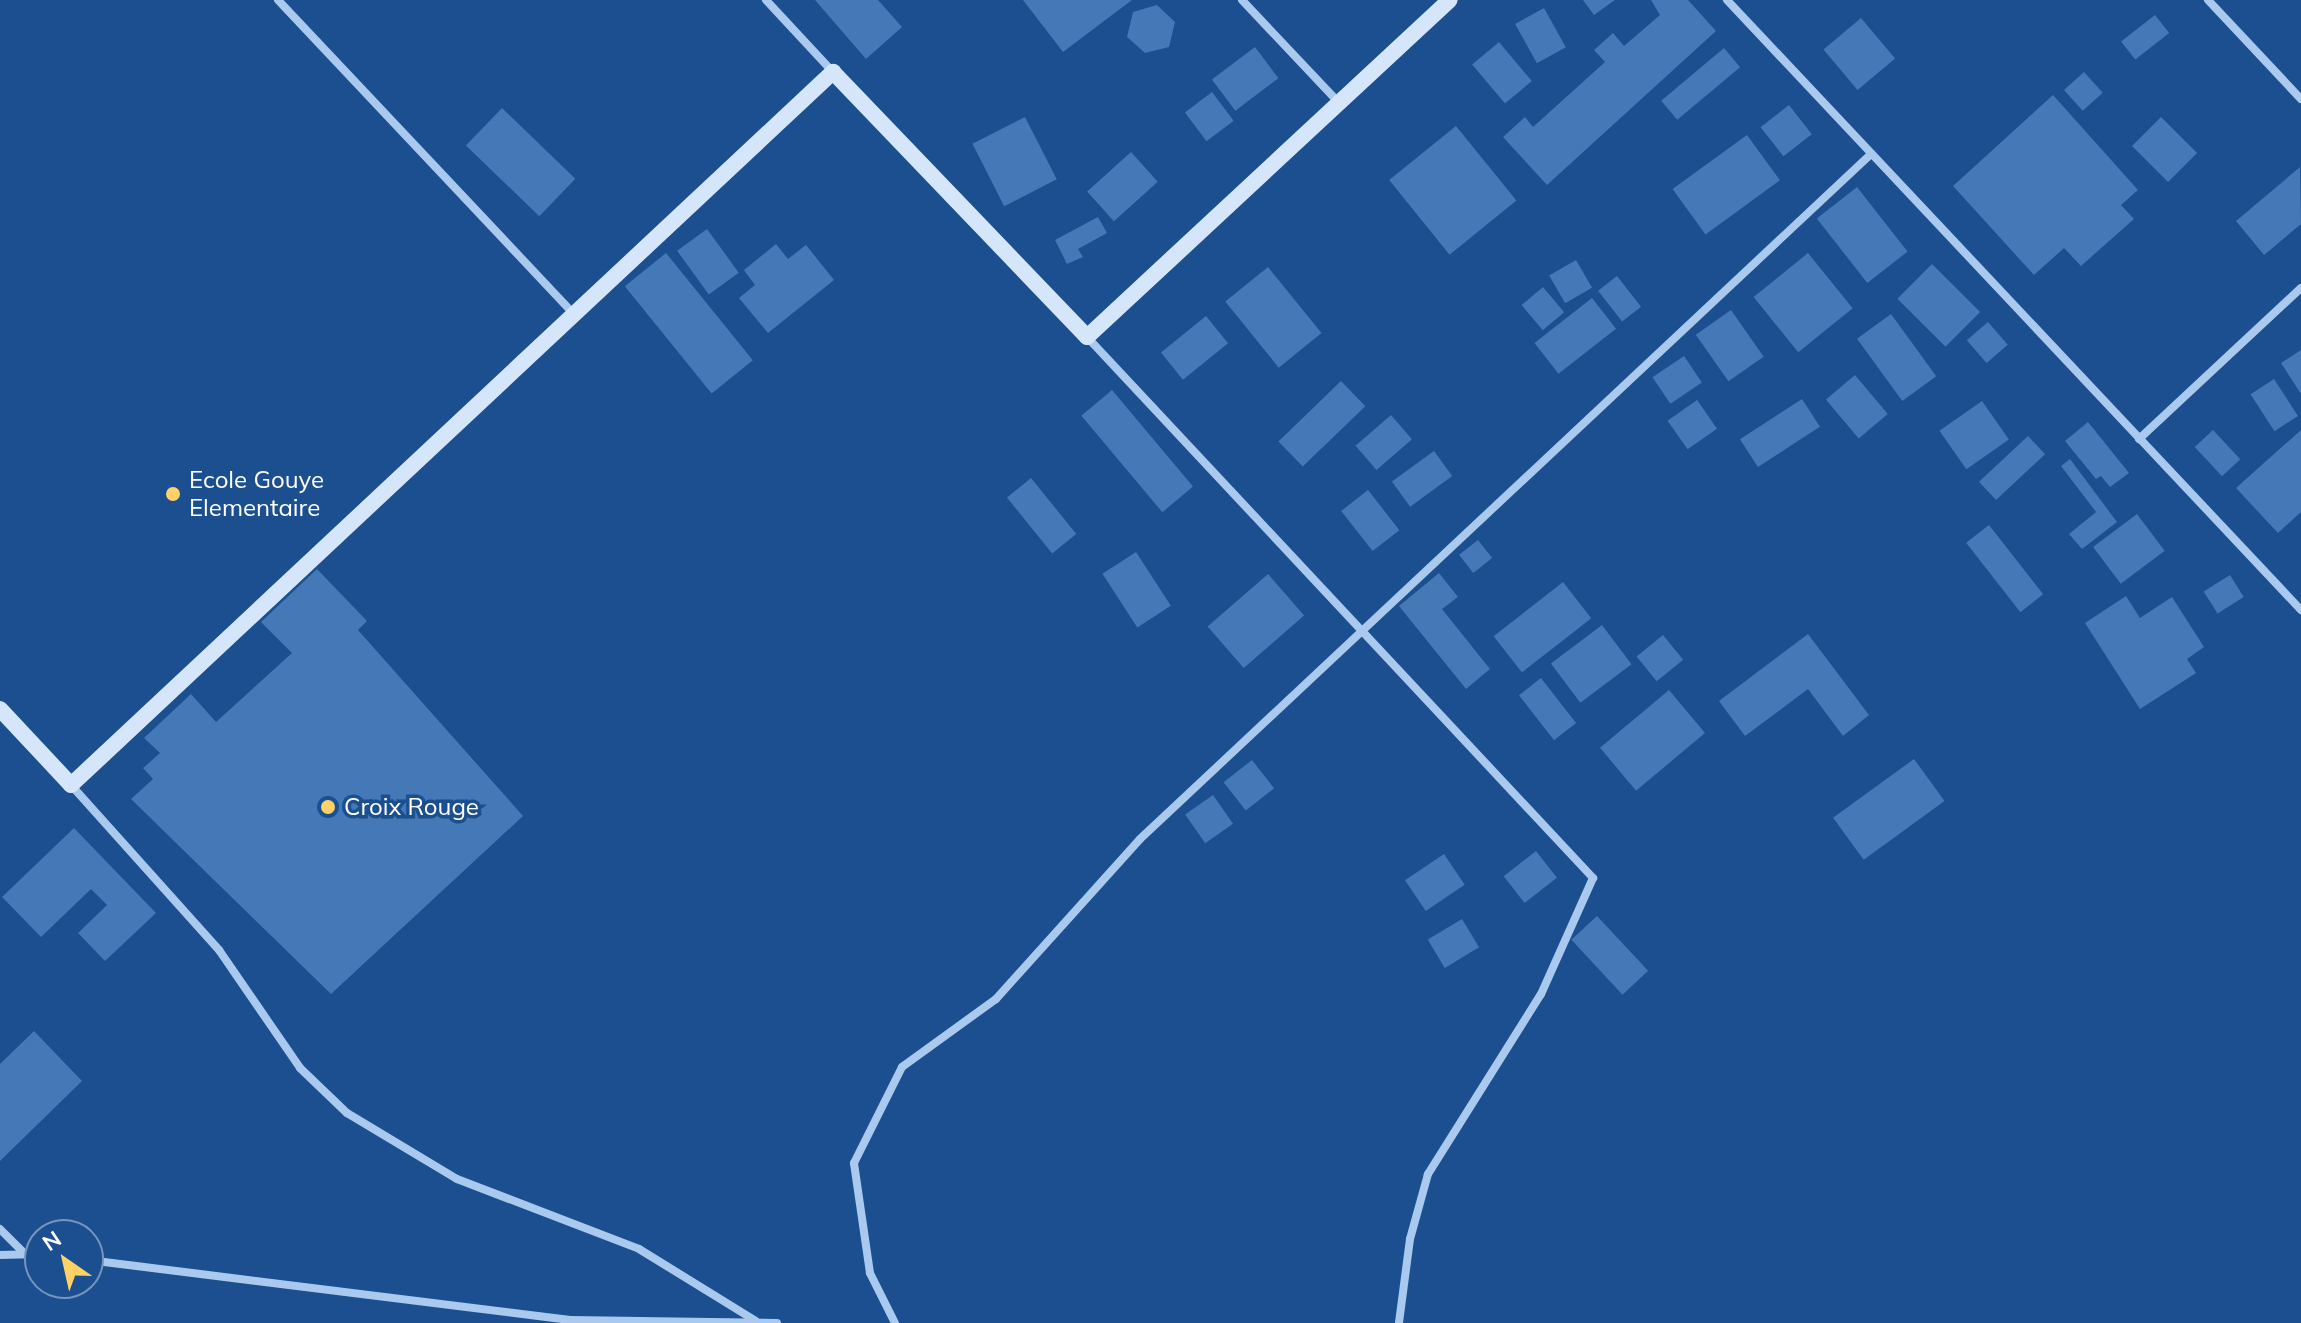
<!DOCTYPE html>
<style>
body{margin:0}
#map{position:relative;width:2301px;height:1323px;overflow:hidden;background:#1b4f8f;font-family:Mulish,sans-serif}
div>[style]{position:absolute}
.building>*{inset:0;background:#4478b7;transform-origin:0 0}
.street>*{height:8px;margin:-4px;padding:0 4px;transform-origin:4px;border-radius:4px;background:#a9c9ee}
.secondary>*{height:16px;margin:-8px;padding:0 8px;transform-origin:8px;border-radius:8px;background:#d6e6fa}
.dots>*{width:22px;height:22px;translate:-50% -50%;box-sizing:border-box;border:4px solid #1b4f8f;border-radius:50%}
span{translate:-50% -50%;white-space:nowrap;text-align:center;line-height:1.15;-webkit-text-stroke:7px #1b4f8f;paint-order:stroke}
.poi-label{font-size:24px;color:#fff}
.left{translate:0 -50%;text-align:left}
.north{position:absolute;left:24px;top:1219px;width:80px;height:80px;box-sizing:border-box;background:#1b4f8f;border:2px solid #7695bc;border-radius:50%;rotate:326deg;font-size:22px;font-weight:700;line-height:32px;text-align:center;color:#fff}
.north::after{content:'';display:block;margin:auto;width:28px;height:36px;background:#ffd166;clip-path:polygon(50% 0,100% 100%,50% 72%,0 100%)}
</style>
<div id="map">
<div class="building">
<i style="clip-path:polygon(815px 0,878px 0,902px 27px,866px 59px)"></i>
<i style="clip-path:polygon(1023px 0,1132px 0,1063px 52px)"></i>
<i style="clip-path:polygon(1583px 0,1615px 0,1594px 15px)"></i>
<i style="clip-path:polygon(1651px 0,1688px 0,1716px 31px,1547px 185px,1503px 137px,1525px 117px,1533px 127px,1605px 62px,1594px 50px,1613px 33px,1624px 46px,1660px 15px)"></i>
<i style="clip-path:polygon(1157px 5px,1175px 22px,1169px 47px,1145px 53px,1127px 37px,1133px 12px)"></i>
<i style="left:1544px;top:8px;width:45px;height:33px;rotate:61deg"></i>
<i style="left:2155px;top:15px;width:23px;height:43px;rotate:52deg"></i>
<i style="left:1861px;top:18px;width:53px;height:49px;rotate:50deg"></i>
<i style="left:1499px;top:42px;width:51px;height:35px;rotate:50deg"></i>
<i style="left:1255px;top:47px;width:39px;height:54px;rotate:53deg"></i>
<i style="left:1724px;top:48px;width:25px;height:82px;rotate:50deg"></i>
<i style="left:2084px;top:72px;width:28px;height:27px;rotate:48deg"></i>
<i style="left:1212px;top:92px;width:36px;height:34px;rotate:53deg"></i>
<i style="clip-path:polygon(2053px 95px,2138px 190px,2121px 205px,2134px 219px,2081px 266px,2064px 248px,2034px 275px,1953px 186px)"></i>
<i style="left:1789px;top:105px;width:37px;height:36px;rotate:52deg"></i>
<i style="left:502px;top:108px;width:102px;height:52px;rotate:44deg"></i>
<i style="left:1025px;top:117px;width:70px;height:59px;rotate:63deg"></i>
<i style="left:2161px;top:117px;width:51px;height:41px;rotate:45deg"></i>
<i style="left:1456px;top:126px;width:96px;height:86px;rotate:51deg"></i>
<i style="left:1747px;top:135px;width:56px;height:92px;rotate:54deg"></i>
<i style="left:1131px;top:152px;width:40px;height:59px;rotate:48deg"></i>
<i style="clip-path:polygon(2300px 167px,2301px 224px,2264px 255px,2236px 221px)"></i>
<i style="left:1857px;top:187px;width:82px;height:51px;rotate:52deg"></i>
<i style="clip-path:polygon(1098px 217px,1107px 233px,1078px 249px,1083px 257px,1067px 264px,1055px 240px)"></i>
<i style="left:707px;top:229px;width:54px;height:37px;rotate:54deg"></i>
<i style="clip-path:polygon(776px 244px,788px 259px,806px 245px,834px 280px,768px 333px,739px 298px,755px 285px,744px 270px)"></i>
<i style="left:666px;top:253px;width:138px;height:53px;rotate:51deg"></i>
<i style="left:1808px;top:253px;width:71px;height:70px;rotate:51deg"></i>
<i style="left:1576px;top:260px;width:32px;height:31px;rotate:60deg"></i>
<i style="left:1932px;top:264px;width:68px;height:49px;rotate:45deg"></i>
<i style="left:1268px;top:267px;width:85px;height:55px;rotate:51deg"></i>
<i style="left:1617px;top:276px;width:39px;height:24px;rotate:52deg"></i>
<i style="left:1543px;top:287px;width:33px;height:28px;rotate:50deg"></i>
<i style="left:1592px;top:298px;width:39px;height:73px;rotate:52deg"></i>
<i style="left:1731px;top:310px;width:57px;height:43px;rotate:55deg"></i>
<i style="left:1891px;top:314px;width:77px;height:42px;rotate:54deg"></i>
<i style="left:1206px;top:316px;width:35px;height:58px;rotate:51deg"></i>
<i style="left:1988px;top:322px;width:30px;height:28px;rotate:49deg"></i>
<i style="clip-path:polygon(2301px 350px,2301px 394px,2281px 363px)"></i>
<i style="left:1684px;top:356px;width:32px;height:38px;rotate:56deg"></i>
<i style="left:1855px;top:375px;width:51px;height:38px;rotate:50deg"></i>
<i style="left:2274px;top:379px;width:44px;height:28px;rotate:57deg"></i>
<i style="left:1341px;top:381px;width:35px;height:87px;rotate:46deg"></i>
<i style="left:1112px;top:390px;width:126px;height:40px;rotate:50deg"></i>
<i style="left:1802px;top:399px;width:33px;height:74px;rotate:57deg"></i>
<i style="left:1697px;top:400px;width:35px;height:36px;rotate:55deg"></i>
<i style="left:1982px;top:401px;width:47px;height:52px;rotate:55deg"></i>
<i style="left:1391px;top:415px;width:32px;height:47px;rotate:49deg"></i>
<i style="clip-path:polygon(2088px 422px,2129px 473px,2110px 487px,2101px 476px,2096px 479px,2065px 441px)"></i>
<i style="left:2213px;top:430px;width:40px;height:25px;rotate:47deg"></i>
<i style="clip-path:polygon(2301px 430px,2301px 512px,2278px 533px,2236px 488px)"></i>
<i style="left:2028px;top:436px;width:25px;height:67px;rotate:47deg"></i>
<i style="left:1434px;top:451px;width:31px;height:52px;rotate:54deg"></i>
<i style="clip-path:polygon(2070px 459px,2117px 522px,2082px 549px,2069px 534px,2096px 512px,2061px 466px)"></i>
<i style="left:1031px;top:478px;width:72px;height:31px;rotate:51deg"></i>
<i style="left:1368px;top:490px;width:51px;height:34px;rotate:52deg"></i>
<i style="left:2137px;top:514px;width:46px;height:55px;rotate:53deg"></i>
<i style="left:1989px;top:525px;width:88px;height:29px;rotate:52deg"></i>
<i style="left:1478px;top:540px;width:23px;height:24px;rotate:52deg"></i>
<i style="left:1136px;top:552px;width:64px;height:40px;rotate:57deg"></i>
<i style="clip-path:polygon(317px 569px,367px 621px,358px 630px,523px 816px,331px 994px,131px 799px,153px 779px,143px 768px,160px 753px,144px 738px,191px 694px,216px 722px,292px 653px,261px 622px)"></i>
<i style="clip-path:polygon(1439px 573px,1458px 597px,1442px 609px,1490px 669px,1466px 689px,1399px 606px)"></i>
<i style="left:1268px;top:574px;width:55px;height:80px;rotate:49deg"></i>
<i style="left:2230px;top:575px;width:26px;height:31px;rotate:58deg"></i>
<i style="left:1563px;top:582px;width:46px;height:88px;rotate:52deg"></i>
<i style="clip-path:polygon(2126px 596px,2140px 618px,2172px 597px,2204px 647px,2187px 659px,2196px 673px,2140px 709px,2085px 623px)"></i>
<i style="left:1602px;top:625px;width:49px;height:64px;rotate:53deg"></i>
<i style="clip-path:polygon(1808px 634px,1869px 715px,1843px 736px,1808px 689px,1745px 736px,1719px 701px)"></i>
<i style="left:1663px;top:635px;width:32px;height:34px;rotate:51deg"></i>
<i style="left:1541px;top:678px;width:57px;height:28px;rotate:52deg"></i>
<i style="left:1669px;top:690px;width:56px;height:90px;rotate:50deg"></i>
<i style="left:1914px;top:759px;width:52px;height:100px;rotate:54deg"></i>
<i style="left:1252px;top:760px;width:36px;height:36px;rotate:52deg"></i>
<i style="left:1213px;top:795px;width:35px;height:34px;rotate:55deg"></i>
<i style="clip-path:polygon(74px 828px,156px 913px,105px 961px,78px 933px,107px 905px,91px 889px,41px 937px,2px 897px)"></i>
<i style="left:1536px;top:851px;width:34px;height:41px;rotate:52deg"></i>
<i style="left:1444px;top:854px;width:37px;height:47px;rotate:56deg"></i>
<i style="left:1597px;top:916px;width:75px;height:35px;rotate:47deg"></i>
<i style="left:1462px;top:919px;width:33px;height:40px;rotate:59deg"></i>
<i style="clip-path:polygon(34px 1031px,82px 1081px,0 1161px,0 1064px)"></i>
</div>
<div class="street">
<i style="left:278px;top:0;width:432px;rotate:46.7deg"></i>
<i style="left:766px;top:0;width:98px;rotate:47.1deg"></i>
<i style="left:1242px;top:0;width:141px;rotate:46.7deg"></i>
<i style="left:1727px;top:0;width:838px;rotate:46.74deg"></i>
<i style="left:2208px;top:0;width:136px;rotate:46.8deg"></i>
<i style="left:1087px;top:337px;width:741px;rotate:46.91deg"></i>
<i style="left:1593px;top:878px;width:127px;rotate:114.1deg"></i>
<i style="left:1541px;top:994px;width:213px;rotate:122.1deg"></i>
<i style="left:1428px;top:1174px;width:67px;rotate:105.5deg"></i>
<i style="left:1410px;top:1239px;width:85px;rotate:97.5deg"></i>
<i style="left:2139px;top:439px;width:221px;rotate:-43deg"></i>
<i style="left:71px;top:785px;width:222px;rotate:48.1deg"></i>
<i style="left:219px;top:950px;width:143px;rotate:55.5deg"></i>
<i style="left:300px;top:1068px;width:65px;rotate:43.8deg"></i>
<i style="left:347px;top:1113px;width:128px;rotate:31deg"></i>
<i style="left:457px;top:1179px;width:195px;rotate:21deg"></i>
<i style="left:639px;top:1249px;width:137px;rotate:31.6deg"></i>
<i style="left:0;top:1229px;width:31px;rotate:45deg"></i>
<i style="left:0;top:1255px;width:40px;rotate:-1.4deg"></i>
<i style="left:88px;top:1260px;width:486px;rotate:7.1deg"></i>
<i style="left:570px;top:1320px;width:207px;rotate:0.8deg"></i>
<i style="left:895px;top:1323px;width:56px;rotate:-116.6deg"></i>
<i style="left:870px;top:1273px;width:111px;rotate:-98.3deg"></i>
<i style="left:854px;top:1163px;width:107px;rotate:-63.4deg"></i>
<i style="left:902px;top:1067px;width:116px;rotate:-35.9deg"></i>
<i style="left:996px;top:999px;width:215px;rotate:-48deg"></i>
<i style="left:1140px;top:839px;width:1002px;rotate:-43.14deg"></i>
</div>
<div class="secondary">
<i style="left:0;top:709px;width:104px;rotate:46.9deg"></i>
<i style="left:71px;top:785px;width:1044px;rotate:-43.1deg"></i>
<i style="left:833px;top:72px;width:367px;rotate:46.2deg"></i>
<i style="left:1087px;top:337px;width:495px;rotate:-42.9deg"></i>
</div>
<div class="dots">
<i style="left:173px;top:494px;background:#ffd166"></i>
<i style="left:328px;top:807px;background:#ffd166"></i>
</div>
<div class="poi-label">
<span class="left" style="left:189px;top:494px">Ecole Gouye<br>Elementaire</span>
<span class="left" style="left:344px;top:807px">Croix Rouge</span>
</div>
<div class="north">N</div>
</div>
